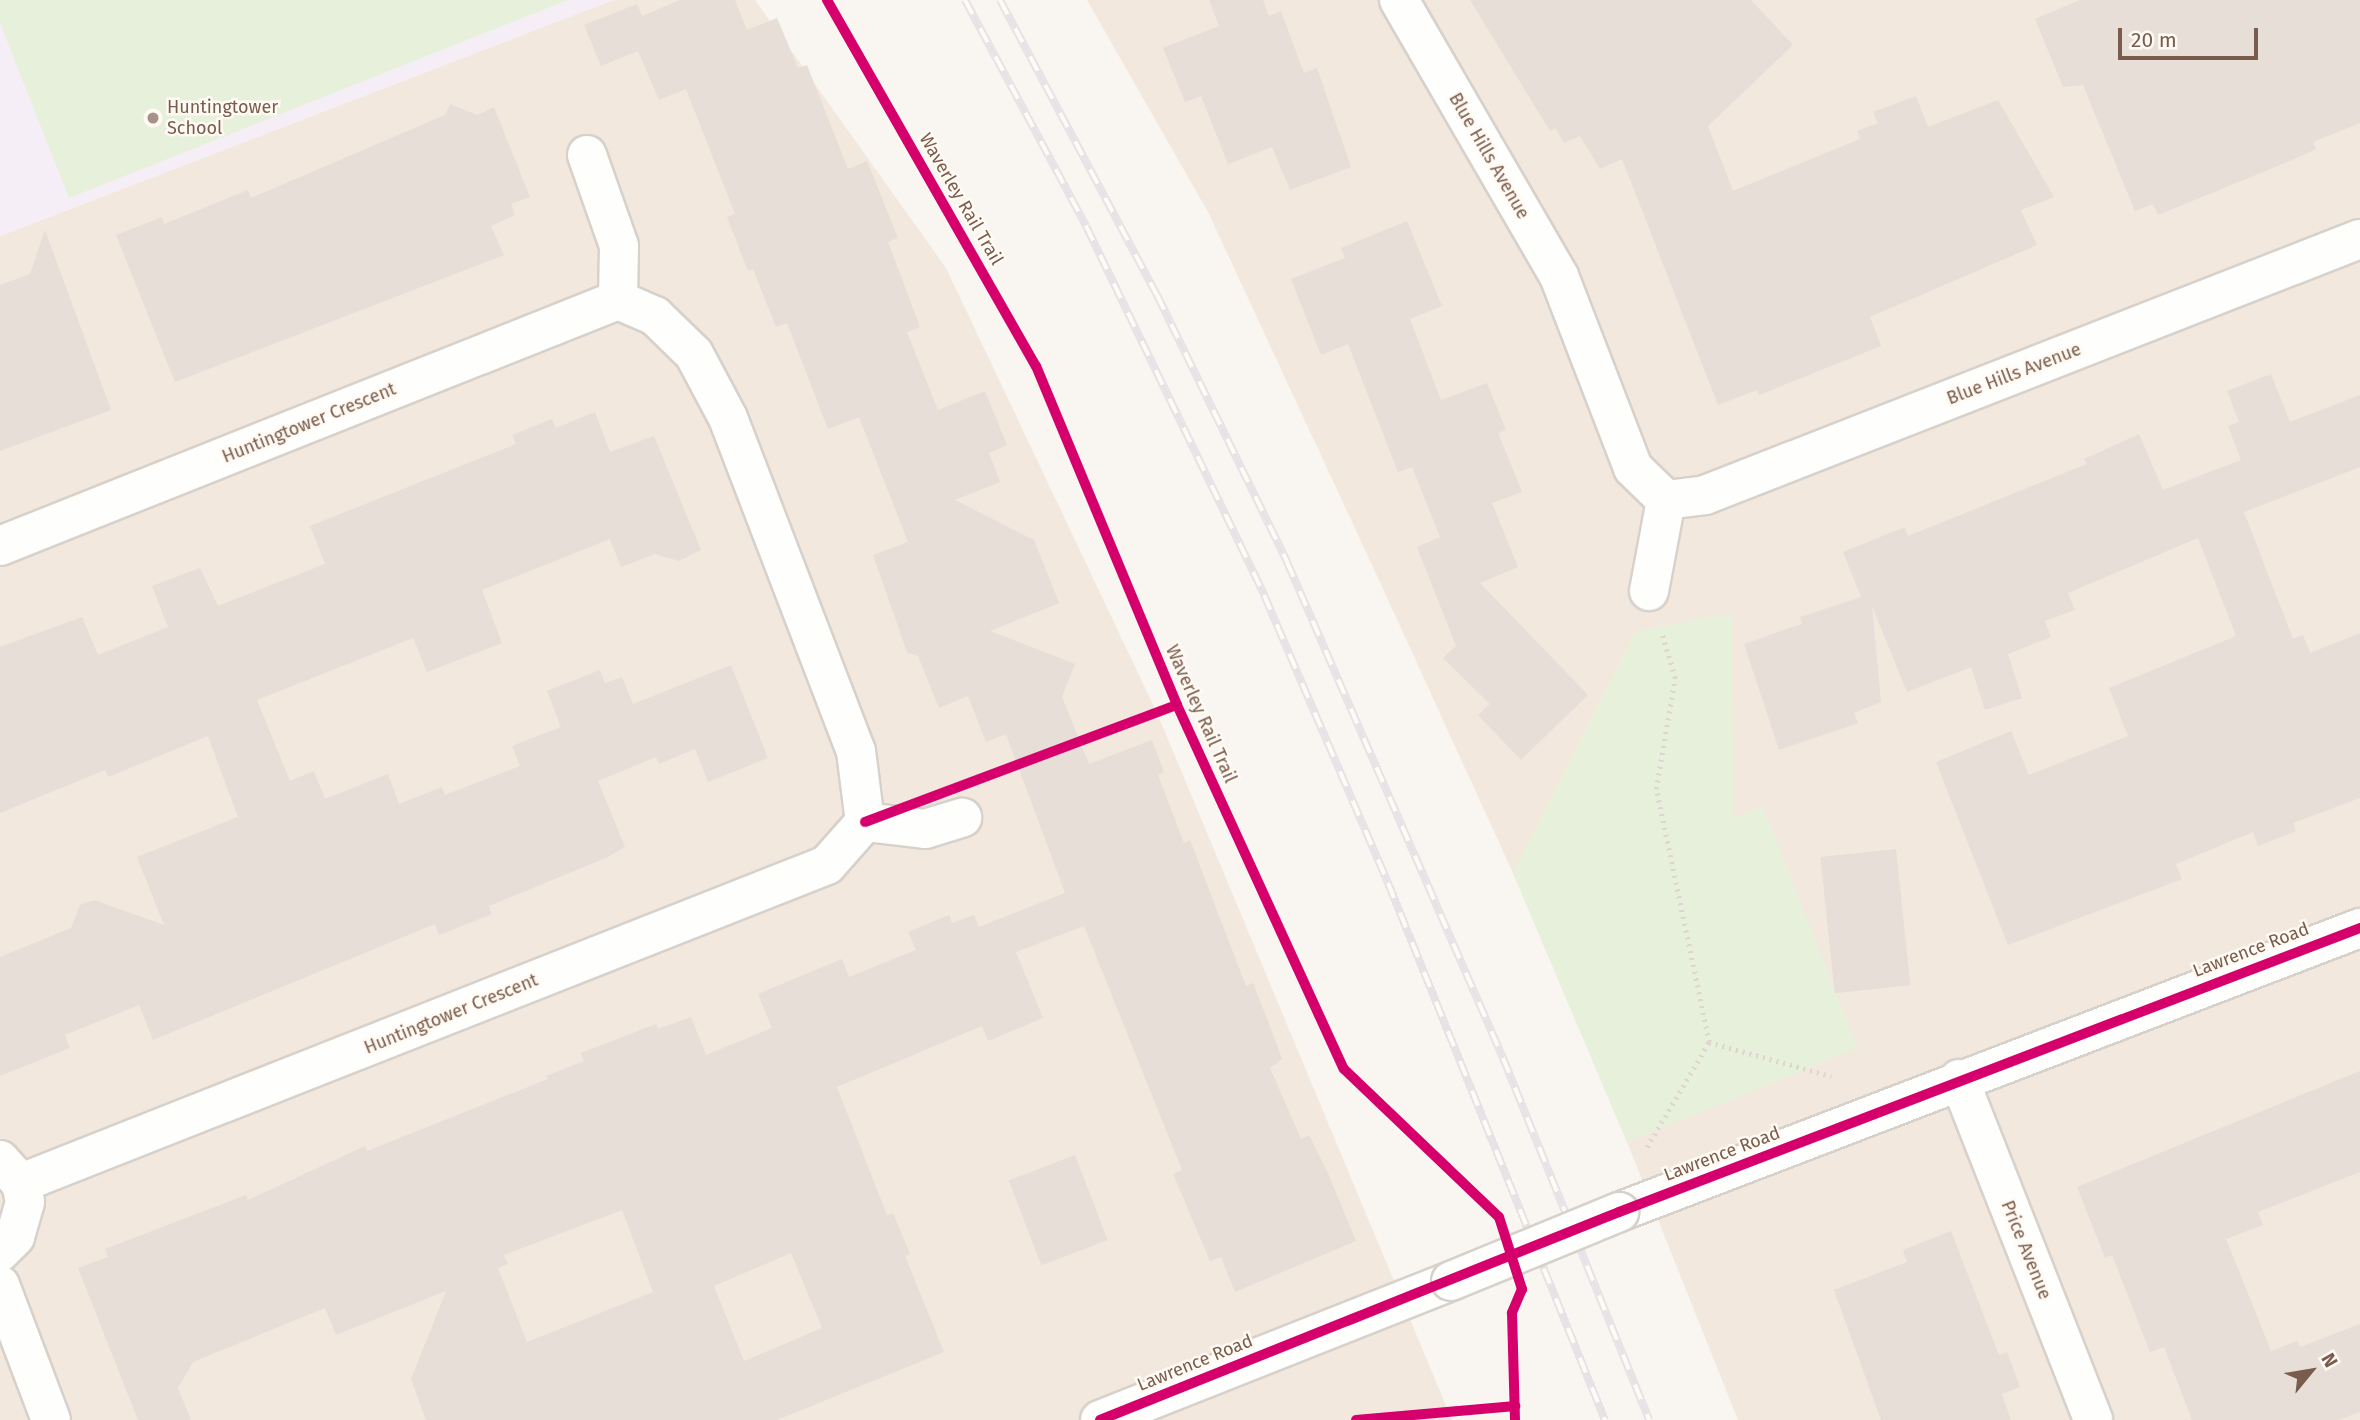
<!DOCTYPE html>
<style>
body{margin:0}
#map{position:relative;width:2360px;height:1420px;overflow:hidden;background:#f9f5f0;font-family:"Fira Sans",sans-serif}
div>[style]{position:absolute}
.residential>*{inset:0;background:#f2e8de}
.education>*{inset:0;background:#f6eef6}
.green>*{inset:0;background:#e7f0db}
.building>*{inset:0;background:#e6ded7;transform-origin:0 0}
.path>*{height:4.5px;margin-top:-2.25px;transform-origin:0;background:repeating-linear-gradient(90deg,#dcd5d0 0 2px,transparent 0 7px)}
.roads{filter:drop-shadow(2px 0 #d7d1cb) drop-shadow(-2px 0 #d7d1cb) drop-shadow(0 2px #d7d1cb) drop-shadow(0 -2px #d7d1cb)}
.minor>*{height:38px;margin:-19px;padding:0 19px;transform-origin:19px;border-radius:19px;background:#fefefd}
.rail>*{height:8px;margin-top:-4px;transform-origin:0;background:repeating-linear-gradient(90deg,#fffaf3 0 16px,#e6e3e7 0 32px);box-sizing:border-box;border-block:2px solid #e6e3e7}
.bridges{filter:drop-shadow(2px 0 #d7d1cb) drop-shadow(-2px 0 #d7d1cb) drop-shadow(0 2px #d7d1cb) drop-shadow(0 -2px #d7d1cb)}
.minor-bridge>*{height:38px;margin:-19px;padding:0 19px;transform-origin:19px;border-radius:19px;background:#fefefd}
.cycleway>*{height:10px;margin:-5px;padding:0 5px;transform-origin:5px;border-radius:5px;background:#d6006c}
.dots>*{width:19px;height:19px;translate:-50% -50%;box-sizing:border-box;border:4px solid #fffaf3;border-radius:50%}
span{translate:-50% -50%;white-space:nowrap;text-align:center;line-height:1.15;-webkit-text-stroke:5px #fffaf3;paint-order:stroke}
.poi-label{font-size:18px;color:#7a5c4d}
.left{translate:0 -50%;text-align:left}
.street-label{font-size:18px;color:#7a5c4d}
.north{position:absolute;left:2276px;top:1336px;width:70px;height:70px;-webkit-text-stroke:5px #fffaf3;paint-order:stroke;rotate:60deg;font-size:19px;font-weight:700;line-height:28px;text-align:center;color:#7a5c4d}
.north::after{content:'';display:block;margin:auto;width:24px;height:32px;background:#7a5c4d;clip-path:polygon(50% 0,100% 100%,50% 72%,0 100%)}
.scale{position:absolute;left:2118px;top:28px;width:140px;height:32px;box-sizing:border-box;border:4px solid #7a5c4d;border-top:0;padding-left:9px;font-size:21px;line-height:24px;white-space:nowrap;color:#7a5c4d;-webkit-text-stroke:5px #fffaf3;paint-order:stroke}
</style>
<div id="map">
<div class="residential">
<i style="clip-path:polygon(613px 0,755px 0,946px 268px,1157px 713px,1452px 1420px,0 1420px,0 236px)"></i>
<i style="clip-path:polygon(1087px 0,2360px 0,2360px 1420px,1738px 1420px,1627px 1142px,1513px 873px,1378px 578px,1208px 212px)"></i>
</div>
<div class="education">
<i style="clip-path:polygon(0 0,613px 0,0 236px)"></i>
</div>
<div class="green">
<i style="clip-path:polygon(0 0,568px 0,69px 198px,0 23px)"></i>
<i style="clip-path:polygon(1731px 613px,1734px 818px,1763px 807px,1858px 1048px,1627px 1142px,1513px 873px,1636px 631px)"></i>
</div>
<div class="building">
<i style="clip-path:polygon(evenodd,680px 0,735px 0,747px 30px,777px 18px,798px 68px,807px 65px,848px 169px,867px 161px,898px 238px,888px 242px,920px 327px,907px 332px,938px 410px,985px 391px,1007px 445px,989px 453px,1000px 482px,955px 500px,1034px 540px,1059px 603px,990px 631px,1075px 664px,1062px 697px,1089px 764px,1152px 740px,1164px 772px,1158px 775px,1184px 843px,1190px 840px,1246px 986px,1253px 983px,1274px 1037px,1282px 1059px,1270px 1068px,1301px 1139px,1309px 1135px,1327px 1171px,1356px 1241px,1235px 1292px,1221px 1257px,1210px 1261px,1173px 1174px,1182px 1170px,1084px 926px,1016px 952px,1043px 1018px,988px 1041px,982px 1026px,837px 1087px,887px 1215px,893px 1213px,910px 1254px,905px 1256px,944px 1352px,777px 1420px,426px 1420px,411px 1379px,446px 1291px,336px 1335px,325px 1308px,193px 1362px,178px 1388px,191px 1420px,138px 1420px,78px 1268px,108px 1257px,105px 1249px,246px 1195px,248px 1200px,365px 1146px,367px 1151px,548px 1079px,546px 1076px,584px 1061px,581px 1053px,656px 1024px,658px 1029px,691px 1017px,706px 1055px,772px 1028px,758px 994px,842px 959px,849px 977px,916px 950px,908px 932px,949px 915px,952px 923px,974px 915px,979px 927px,1065px 893px,1006px 734px,986px 742px,968px 696px,939px 708px,918px 656px,907px 652px,873px 555px,908px 542px,859px 417px,828px 429px,787px 323px,776px 327px,753px 269px,748px 271px,727px 217px,735px 214px,686px 89px,659px 100px,638px 51px,601px 66px,584px 25px,637px 4px,642px 16px,680px 0,622px 1210px,653px 1292px,527px 1342px,498px 1268px,508px 1264px,504px 1255px,622px 1210px,680px 0,791px 1253px,822px 1328px,744px 1361px,714px 1286px,791px 1253px)"></i>
<i style="clip-path:polygon(1209px 0,1263px 0,1269px 16px,1281px 11px,1304px 73px,1317px 68px,1351px 167px,1290px 190px,1272px 147px,1228px 164px,1201px 96px,1185px 102px,1163px 48px,1219px 26px)"></i>
<i style="clip-path:polygon(1470px 0,1751px 0,1793px 45px,1708px 126px,1733px 191px,1860px 139px,1857px 131px,1878px 123px,1873px 112px,1916px 96px,1928px 127px,1998px 100px,2054px 197px,2021px 210px,2037px 245px,1870px 317px,1881px 346px,1759px 395px,1757px 390px,1718px 405px,1622px 159px,1600px 169px,1580px 136px,1564px 143px,1555px 128px,1550px 131px)"></i>
<i style="clip-path:polygon(2080px 0,2360px 0,2360px 123px,2313px 142px,2316px 149px,2292px 160px,2158px 215px,2153px 204px,2135px 211px,2083px 85px,2063px 87px,2035px 19px)"></i>
<i style="clip-path:polygon(450px 104px,477px 115px,494px 107px,530px 197px,511px 204px,515px 215px,491px 226px,504px 255px,175px 382px,116px 235px,162px 217px,164px 224px,248px 190px,251px 198px,445px 115px)"></i>
<i style="clip-path:polygon(1407px 221px,1442px 306px,1410px 319px,1441px 400px,1487px 383px,1506px 430px,1498px 433px,1522px 492px,1492px 503px,1518px 567px,1480px 583px,1588px 695px,1521px 760px,1478px 715px,1490px 704px,1443px 658px,1456px 646px,1417px 547px,1440px 537px,1412px 467px,1398px 472px,1348px 344px,1321px 355px,1291px 279px,1345px 258px,1341px 248px)"></i>
<i style="clip-path:polygon(45px 230px,111px 410px,0 451px,0 285px,30px 274px)"></i>
<i style="clip-path:polygon(2271px 374px,2290px 422px,2360px 395px,2360px 467px,2244px 512px,2293px 639px,2303px 635px,2310px 653px,2360px 633px,2360px 798px,2293px 823px,2296px 831px,2258px 846px,2253px 832px,2176px 864px,2182px 879px,2008px 945px,1936px 762px,2011px 731px,2029px 775px,2128px 736px,2109px 688px,2236px 636px,2198px 538px,2068px 593px,2075px 610px,2045px 621px,2051px 637px,2008px 654px,2022px 698px,1985px 710px,1971px 667px,1907px 692px,1872px 606px,1881px 702px,1854px 713px,1858px 723px,1779px 750px,1744px 644px,1802px 624px,1800px 617px,1861px 597px,1843px 552px,1905px 527px,1908px 536px,2087px 464px,2084px 459px,2139px 434px,2163px 490px,2241px 460px,2228px 426px,2239px 422px,2227px 391px)"></i>
<i style="clip-path:polygon(595px 412px,610px 452px,654px 436px,701px 550px,679px 561px,655px 554px,621px 567px,610px 539px,482px 590px,502px 643px,427px 672px,413px 638px,257px 700px,290px 781px,314px 771px,325px 799px,388px 774px,399px 804px,442px 787px,445px 795px,520px 766px,512px 746px,561px 727px,547px 691px,600px 670px,605px 683px,622px 677px,633px 704px,731px 665px,768px 758px,708px 782px,695px 749px,659px 764px,656px 757px,598px 781px,625px 847px,608px 857px,489px 906px,492px 914px,439px 935px,435px 924px,153px 1040px,139px 1005px,65px 1035px,70px 1048px,0 1076px,0 957px,71px 928px,80px 905px,94px 900px,164px 925px,137px 857px,238px 817px,208px 736px,108px 777px,105px 770px,0 813px,0 647px,82px 617px,98px 655px,168px 627px,152px 586px,200px 568px,218px 606px,325px 564px,310px 526px,516px 444px,512px 435px,552px 419px,556px 428px)"></i>
<i style="left:1896px;top:849px;width:137px;height:76px;rotate:84deg"></i>
<i style="clip-path:polygon(2360px 1071px,2360px 1172px,2258px 1212px,2263px 1225px,2226px 1239px,2271px 1351px,2297px 1341px,2300px 1347px,2360px 1324px,2360px 1412px,2338px 1420px,2192px 1420px,2164px 1347px,2150px 1352px,2112px 1255px,2105px 1258px,2077px 1187px)"></i>
<i style="left:1075px;top:1155px;width:91px;height:71px;rotate:69deg"></i>
<i style="clip-path:polygon(1951px 1231px,1999px 1355px,2007px 1352px,2020px 1387px,2002px 1394px,2011px 1420px,1881px 1420px,1834px 1290px,1907px 1262px,1903px 1250px)"></i>
</div>
<div class="path">
<i style="left:1709px;top:1042px;width:127px;rotate:15.6deg"></i>
<i style="left:1647px;top:1147px;width:122px;rotate:-59.4deg"></i>
<i style="left:1709px;top:1042px;width:258px;rotate:-101.8deg"></i>
<i style="left:1656px;top:789px;width:113px;rotate:-80.3deg"></i>
<i style="left:1675px;top:678px;width:49px;rotate:-106.6deg"></i>
</div>
<div class="roads">
<div class="minor">
<i style="left:1399px;top:0;width:319px;rotate:59.9deg"></i>
<i style="left:1559px;top:276px;width:206px;rotate:68.9deg"></i>
<i style="left:1633px;top:468px;width:46px;rotate:44.1deg"></i>
<i style="left:1666px;top:500px;width:39px;rotate:-7deg"></i>
<i style="left:1705px;top:495px;width:703px;rotate:-21.35deg"></i>
<i style="left:587px;top:155px;width:96px;rotate:70.6deg"></i>
<i style="left:619px;top:246px;width:54px;rotate:91.1deg"></i>
<i style="left:0;top:546px;width:665px;rotate:-21.71deg"></i>
<i style="left:618px;top:300px;width:40px;rotate:23.4deg"></i>
<i style="left:655px;top:316px;width:54px;rotate:44.3deg"></i>
<i style="left:694px;top:354px;width:72px;rotate:62deg"></i>
<i style="left:728px;top:418px;width:357px;rotate:69deg"></i>
<i style="left:856px;top:751px;width:72px;rotate:82.8deg"></i>
<i style="left:865px;top:822px;width:57px;rotate:131.5deg"></i>
<i style="left:827px;top:865px;width:866px;rotate:158.47deg"></i>
<i style="left:1649px;top:591px;width:93px;rotate:-79.4deg"></i>
<i style="left:865px;top:822px;width:60px;rotate:6.7deg"></i>
<i style="left:925px;top:829px;width:39px;rotate:-17deg"></i>
<i style="left:1959px;top:1079px;width:366px;rotate:68.5deg"></i>
<i style="left:0;top:1160px;width:31px;rotate:48deg"></i>
<i style="left:21px;top:1183px;width:19px;rotate:78deg"></i>
<i style="left:25px;top:1202px;width:36px;rotate:106deg"></i>
<i style="left:15px;top:1237px;width:21px;rotate:135deg"></i>
<i style="left:1619px;top:1212px;width:794px;rotate:-20.97deg"></i>
<i style="left:0;top:1285px;width:144px;rotate:69.3deg"></i>
<i style="left:1100px;top:1420px;width:378px;rotate:-21.6deg"></i>
</div>
</div>
<div class="rail">
<i style="left:965px;top:0;width:256px;rotate:61.8deg"></i>
<i style="left:1086px;top:226px;width:410px;rotate:64.2deg"></i>
<i style="left:1264px;top:595px;width:314px;rotate:66.7deg"></i>
<i style="left:1388px;top:883px;width:579px;rotate:68deg"></i>
<i style="left:1000px;top:0;width:334px;rotate:62deg"></i>
<i style="left:1157px;top:295px;width:297px;rotate:64deg"></i>
<i style="left:1287px;top:562px;width:541px;rotate:66.47deg"></i>
<i style="left:1503px;top:1058px;width:390px;rotate:68deg"></i>
</div>
<div class="bridges">
<div class="minor-bridge">
<i style="left:1451px;top:1281px;width:182px;rotate:-22.3deg"></i>
</div>
</div>
<div class="cycleway">
<i style="left:827px;top:0;width:421px;rotate:60.3deg"></i>
<i style="left:1036px;top:366px;width:367px;rotate:67.4deg"></i>
<i style="left:1177px;top:705px;width:400px;rotate:65.4deg"></i>
<i style="left:1344px;top:1069px;width:214px;rotate:43.7deg"></i>
<i style="left:1499px;top:1217px;width:76px;rotate:72.3deg"></i>
<i style="left:1522px;top:1289px;width:26px;rotate:113deg"></i>
<i style="left:1512px;top:1313px;width:107px;rotate:88.4deg"></i>
<i style="left:865px;top:822px;width:333px;rotate:-20.6deg"></i>
<i style="left:1100px;top:1420px;width:559px;rotate:-21.84deg"></i>
<i style="left:1619px;top:1212px;width:794px;rotate:-20.97deg"></i>
<i style="left:1356px;top:1420px;width:160px;rotate:-5deg"></i>
</div>
<div class="dots">
<i style="left:153px;top:118px;background:#a69286"></i>
</div>
<div class="poi-label">
<span class="left" style="left:167px;top:118px">Huntingtower<br>School</span>
</div>
<div class="street-label">
<span style="left:1489px;top:156px;rotate:60deg">Blue Hills Avenue</span>
<span style="left:961px;top:199px;rotate:60deg">Waverley Rail Trail</span>
<span style="left:2014px;top:374px;rotate:-21deg">Blue Hills Avenue</span>
<span style="left:309px;top:423px;rotate:-22deg">Huntingtower Crescent</span>
<span style="left:1201px;top:714px;rotate:66deg">Waverley Rail Trail</span>
<span style="left:2251px;top:950px;rotate:-21deg">Lawrence Road</span>
<span style="left:451px;top:1014px;rotate:-22deg">Huntingtower Crescent</span>
<span style="left:1722px;top:1154px;rotate:-21deg">Lawrence Road</span>
<span style="left:2026px;top:1250px;rotate:68deg">Price Avenue</span>
<span style="left:1195px;top:1363px;rotate:-22deg">Lawrence Road</span>
</div>
<div class="north">N</div>
<div class="scale">20 m</div>
</div>
